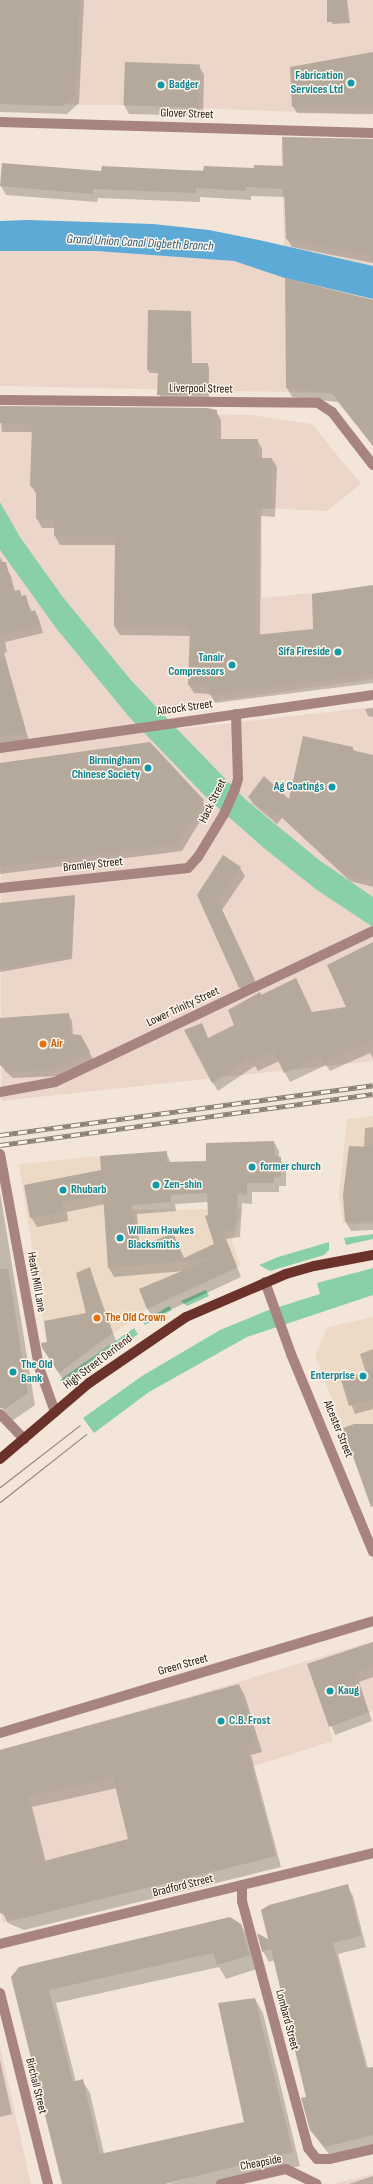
<!DOCTYPE html>
<style>
body{margin:0}
#map{position:relative;width:373px;height:2184px;overflow:hidden;background:#f3e6d8;font-family:"Sofia Sans Condensed",sans-serif}
div>[style]{position:absolute}
.built>*{inset:0;background:#ecdac6}
.industrial>*{inset:0;background:#ecd6c9}
.green>*{inset:0;background:#89d0a8}
.water>*{inset:0;background:#5daad6}
.shadow>*{inset:0;background:#0003}
.building>*{inset:0;background:#b5a99c;transform-origin:0 0}
.minor>*{height:10px;margin:-5px;padding:0 5px;transform-origin:5px;border-radius:5px;background:#a7847f}
.major>*{height:10px;margin:-5px;padding:0 5px;transform-origin:5px;border-radius:5px;background:#6b312b}
.tram>*{height:1px;margin:-0.5px;padding:0 0.5px;transform-origin:0.5px;border-radius:0.5px;background:#898076}
.rail>*{height:4.5px;margin-top:-2.25px;transform-origin:0;background:repeating-linear-gradient(90deg,#fef4e9 0 9px,#898076 0 18px);box-sizing:border-box;border-block:1px solid #898076}
.dots>*{width:11px;height:11px;translate:-50% -50%;box-sizing:border-box;border:2px solid #fef4e9;border-radius:50%}
span{translate:-50% -50%;white-space:nowrap;text-align:center;line-height:1.15;-webkit-text-stroke:3px #fef4e9;paint-order:stroke}
.culture-label{font-size:12px;color:#0d838f;font-weight:700}
.right{translate:-100% -50%;text-align:right}
.left{translate:0 -50%;text-align:left}
.street-label{font-size:12px;color:#1d1813}
.food-label{font-size:12px;color:#c56008;font-weight:700}
.water-label{font-size:13px;color:#235d7c;font-style:italic}
</style>
<div id="map">
<div class="built">
<i style="clip-path:polygon(373px 1116px,373px 1223px,343px 1225px,339px 1195px,347px 1119px)"></i>
<i style="clip-path:polygon(100px 1156px,105px 1210px,243px 1209px,232px 1241px,241px 1266px,147px 1309px,59px 1373px,49px 1359px,19px 1164px)"></i>
<i style="clip-path:polygon(373px 1317px,373px 1424px,354px 1424px,343px 1428px,315px 1355px,328px 1327px)"></i>
</div>
<div class="industrial">
<i style="clip-path:polygon(0 0,373px 0,373px 112px,370px 115px,123px 105px,0 104px)"></i>
<i style="clip-path:polygon(373px 145px,373px 446px,339px 400px,331px 393px,0 386px,0 251px,96px 251px,234px 261px,285px 277px,281px 146px)"></i>
<i style="clip-path:polygon(0 410px,251px 415px,312px 424px,361px 484px,327px 511px,262px 508px,262px 598px,373px 587px,373px 679px,159px 709px,177px 729px,373px 707px,373px 1061px,1px 1101px)"></i>
<i style="clip-path:polygon(373px 1641px,373px 1711px,329px 1727px,333px 1741px,252px 1767px,276px 1856px,3px 1923px,0 1911px,0 1750px,195px 1695px)"></i>
<i style="clip-path:polygon(0 2046px,31px 2184px,0 2184px)"></i>
<i style="clip-path:polygon(373px 2174px,373px 2184px,332px 2184px)"></i>
</div>
<div class="green">
<i style="clip-path:polygon(0 502px,20px 537px,62px 596px,130px 679px,177px 729px,245px 799px,319px 860px,373px 897px,373px 927px,317px 890px,265px 849px,207px 798px,130px 718px,56px 628px,0 550px)"></i>
<i style="clip-path:polygon(373px 1234px,373px 1239px,346px 1245px,344px 1238px)"></i>
<i style="clip-path:polygon(329px 1242px,329px 1250px,324px 1255px,270px 1271px,259px 1265px,278px 1257px)"></i>
<i style="clip-path:polygon(373px 1268px,373px 1295px,247px 1337px,149px 1392px,94px 1433px,83px 1418px,142px 1376px,220px 1330px,266px 1311px,320px 1294px,317px 1283px)"></i>
<i style="clip-path:polygon(206px 1290px,209px 1296px,187px 1306px,181px 1301px)"></i>
<i style="clip-path:polygon(169px 1306px,172px 1310px,145px 1325px,143px 1322px)"></i>
<i style="clip-path:polygon(134px 1328px,138px 1334px,70px 1385px,60px 1380px)"></i>
</div>
<div class="water">
<i style="clip-path:polygon(28px 220px,153px 224px,209px 230px,259px 240px,373px 266px,373px 299px,285px 278px,234px 261px,96px 251px,0 251px,0 221px)"></i>
</div>
<div class="shadow">
<i style="clip-path:polygon(0 0,84px 0,79px 103px,67px 114px,0 112px)"></i>
<i style="clip-path:polygon(328px 0,347px 0,350px 23px,332px 24px)"></i>
<i style="clip-path:polygon(373px 53px,373px 114px,297px 113px,293px 106px,291px 68px)"></i>
<i style="clip-path:polygon(199px 66px,204px 75px,203px 116px,129px 114px,124px 105px)"></i>
<i style="clip-path:polygon(373px 141px,373px 263px,292px 247px,287px 239px,285px 197px,251px 196px,251px 200px,200px 197px,200px 202px,98px 198px,97px 202px,6px 195px,1px 186px,2px 164px,102px 172px,255px 170px,284px 167px)"></i>
<i style="clip-path:polygon(286px 279px,373px 302px,373px 446px,338px 402px,292px 397px,287px 388px)"></i>
<i style="clip-path:polygon(191px 312px,192px 364px,207px 364px,209px 367px,209px 398px,160px 398px,159px 373px,150px 373px,148px 370px)"></i>
<i style="clip-path:polygon(0 406px,216px 411px,221px 420px,221px 440px,257px 440px,262px 449px,262px 459px,272px 459px,277px 467px,275px 517px,261px 516px,260px 636px,314px 630px,373px 588px,373px 683px,215px 703px,210px 694px,194px 693px,189px 685px,191px 636px,120px 635px,114px 626px,116px 545px,60px 545px,55px 536px,55px 528px,42px 528px,37px 519px,37px 495px,31px 486px,33px 432px,2px 432px)"></i>
<i style="clip-path:polygon(0 557px,11px 576px,15px 592px,19px 591px,23px 597px,25px 596px,32px 612px,35px 611px,39px 619px,43px 633px,5px 642px,7px 652px,4px 653px,29px 741px,0 744px)"></i>
<i style="clip-path:polygon(373px 708px,373px 717px,368px 716px,365px 709px)"></i>
<i style="clip-path:polygon(150px 743px,208px 808px,182px 851px,0 874px,0 764px)"></i>
<i style="clip-path:polygon(352px 747px,355px 752px,373px 757px,373px 887px,350px 881px,282px 818px,277px 824px,253px 804px,249px 797px,289px 801px)"></i>
<i style="clip-path:polygon(240px 868px,245px 876px,222px 910px,258px 988px,244px 995px,198px 895px)"></i>
<i style="clip-path:polygon(75px 896px,72px 959px,0 972px,0 904px)"></i>
<i style="clip-path:polygon(373px 944px,373px 1058px,370px 1053px,330px 1071px,326px 1065px,290px 1082px,279px 1061px,258px 1071px,255px 1066px,218px 1091px,213px 1083px,201px 1024px,208px 1039px,236px 1025px,261px 996px,312px 1013px,348px 1008px)"></i>
<i style="clip-path:polygon(68px 1014px,72px 1021px,73px 1036px,81px 1036px,93px 1059px,60px 1076px,13px 1078px,5px 1071px,0 1062px,0 1019px)"></i>
<i style="clip-path:polygon(373px 1127px,373px 1230px,351px 1231px,346px 1222px,344px 1195px,364px 1147px,365px 1128px)"></i>
<i style="clip-path:polygon(evenodd,274px 1142px,279px 1151px,279px 1158px,286px 1168px,286px 1186px,279px 1186px,279px 1192px,252px 1192px,252px 1204px,242px 1203px,240px 1237px,226px 1239px,241px 1277px,153px 1318px,147px 1308px,184px 1271px,114px 1277px,109px 1268px,105px 1204px,67px 1212px,68px 1221px,37px 1227px,31px 1217px,102px 1171px,166px 1152px,171px 1163px,207px 1162px,274px 1142px,208px 1202px,215px 1245px,184px 1259px,173px 1235px,147px 1245px,144px 1241px,139px 1243px,137px 1214px,176px 1211px,175px 1204px,208px 1202px)"></i>
<i style="clip-path:polygon(0 1192px,35px 1405px,12px 1421px,0 1405px)"></i>
<i style="clip-path:polygon(90px 1269px,116px 1341px,64px 1381px,49px 1358px,48px 1343px,87px 1313px)"></i>
<i style="clip-path:polygon(373px 1349px,373px 1409px,355px 1414px,342px 1380px,366px 1373px,360px 1354px)"></i>
<i style="clip-path:polygon(373px 1643px,373px 1677px,359px 1682px,372px 1721px,335px 1735px,308px 1664px)"></i>
<i style="clip-path:polygon(evenodd,239px 1685px,245px 1696px,262px 1752px,251px 1755px,281px 1867px,24px 1930px,8px 1923px,0 1908px,0 1751px,239px 1685px,117px 1788px,129px 1840px,46px 1862px,32px 1807px,117px 1788px)"></i>
<i style="clip-path:polygon(347px 1886px,353px 1896px,366px 1947px,338px 1954px,368px 2069px,373px 2068px,373px 2147px,331px 2157px,311px 2130px,307px 2098px,275px 1960px,269px 1962px,263px 1951px,270px 1941px)"></i>
<i style="clip-path:polygon(241px 1925px,249px 1939px,257px 1969px,226px 1979px,219px 1967px,56px 2003px,76px 2082px,82px 2080px,90px 2093px,104px 2154px,245px 2123px,255px 1999px,263px 2013px,300px 2166px,224px 2184px,168px 2184px,195px 2176px,161px 2184px,63px 2184px,12px 1978px)"></i>
<i style="clip-path:polygon(0 2060px,12px 2114px,0 2117px)"></i>
<i style="clip-path:polygon(373px 2176px,373px 2184px,349px 2184px)"></i>
</div>
<div class="building">
<i style="clip-path:polygon(0 0,80px 0,75px 95px,62px 106px,0 104px)"></i>
<i style="left:327px;top:0;width:20px;height:22px"></i>
<i style="clip-path:polygon(373px 52px,373px 108px,292px 107px,290px 67px)"></i>
<i style="left:125px;top:62px;width:75px;height:43px;rotate:2deg"></i>
<i style="clip-path:polygon(282px 137px,373px 139px,373px 256px,286px 239px,284px 189px,246px 187px,246px 191px,196px 188px,196px 193px,93px 189px,93px 194px,0 186px,2px 163px,101px 171px,102px 166px,203px 171px,204px 166px,254px 168px,254px 165px,283px 166px)"></i>
<i style="clip-path:polygon(285px 278px,373px 300px,373px 446px,332px 393px,286px 388px)"></i>
<i style="clip-path:polygon(148px 310px,191px 311px,191px 363px,208px 363px,207px 395px,157px 395px,158px 370px,147px 370px)"></i>
<i style="clip-path:polygon(0 406px,207px 408px,217px 410px,216px 439px,258px 439px,257px 458px,272px 458px,271px 509px,257px 508px,255px 635px,313px 629px,312px 594px,373px 585px,373px 674px,209px 695px,208px 686px,188px 685px,190px 627px,114px 626px,115px 537px,54px 536px,54px 520px,36px 519px,36px 486px,30px 486px,32px 424px,0 423px)"></i>
<i style="clip-path:polygon(0 562px,6px 562px,13px 591px,20px 590px,21px 596px,26px 595px,30px 612px,35px 610px,39px 626px,0 634px)"></i>
<i style="clip-path:polygon(5px 659px,26px 733px,0 736px,0 660px)"></i>
<i style="clip-path:polygon(303px 736px,353px 747px,352px 750px,373px 755px,373px 881px,345px 875px,277px 812px,273px 817px,248px 797px,264px 776px,289px 799px)"></i>
<i style="clip-path:polygon(150px 742px,204px 800px,177px 844px,0 867px,0 763px)"></i>
<i style="clip-path:polygon(223px 855px,241px 867px,218px 901px,255px 980px,239px 988px,197px 895px)"></i>
<i style="clip-path:polygon(75px 895px,71px 956px,0 969px,0 903px)"></i>
<i style="clip-path:polygon(373px 942px,373px 1040px,324px 1063px,321px 1056px,284px 1073px,274px 1052px,252px 1062px,250px 1058px,212px 1083px,184px 1030px,202px 1023px,208px 1038px,234px 1025px,228px 1010px,260px 992px,261px 995px,296px 978px,312px 1012px,346px 1007px,327px 965px)"></i>
<i style="clip-path:polygon(69px 1013px,70px 1034px,81px 1035px,90px 1052px,56px 1070px,8px 1072px,0 1065px,0 1018px)"></i>
<i style="clip-path:polygon(evenodd,274px 1141px,275px 1156px,281px 1157px,281px 1177px,274px 1177px,274px 1183px,247px 1183px,247px 1195px,238px 1194px,235px 1228px,222px 1230px,237px 1267px,147px 1309px,139px 1289px,210px 1259px,108px 1268px,103px 1195px,62px 1202px,64px 1212px,30px 1218px,24px 1185px,101px 1170px,100px 1156px,167px 1151px,167px 1162px,206px 1161px,206px 1143px,274px 1141px,207px 1193px,208px 1215px,205px 1216px,214px 1244px,184px 1258px,173px 1233px,146px 1244px,145px 1240px,135px 1243px,132px 1205px,171px 1202px,171px 1195px,207px 1193px)"></i>
<i style="clip-path:polygon(349px 1146px,373px 1147px,373px 1220px,345px 1222px,343px 1195px)"></i>
<i style="clip-path:polygon(90px 1267px,104px 1314px,112px 1332px,59px 1373px,42px 1348px,41px 1343px,47px 1342px,44px 1321px,86px 1313px,76px 1273px)"></i>
<i style="clip-path:polygon(0 1269px,8px 1269px,28px 1393px,5px 1409px,0 1408px)"></i>
<i style="clip-path:polygon(373px 1369px,373px 1399px,349px 1406px,341px 1380px)"></i>
<i style="clip-path:polygon(354px 1424px,373px 1424px,373px 1506px,371px 1507px,343px 1428px)"></i>
<i style="clip-path:polygon(373px 1642px,373px 1667px,355px 1673px,368px 1712px,329px 1727px,307px 1664px)"></i>
<i style="clip-path:polygon(evenodd,239px 1684px,256px 1742px,246px 1745px,276px 1856px,18px 1919px,0 1913px,0 1750px,239px 1684px,113px 1777px,128px 1839px,44px 1861px,27px 1797px,113px 1777px)"></i>
<i style="clip-path:polygon(348px 1884px,361px 1936px,333px 1943px,366px 2068px,373px 2067px,373px 2135px,324px 2147px,310px 2130px,301px 2098px,306px 2097px,271px 1949px,262px 1952px,257px 1933px,268px 1939px,261px 1910px,269px 1905px)"></i>
<i style="clip-path:polygon(230px 1917px,241px 1924px,250px 1955px,217px 1965px,213px 1953px,49px 1990px,73px 2082px,83px 2079px,100px 2154px,244px 2122px,218px 2003px,255px 1998px,293px 2152px,165px 2184px,62px 2184px,11px 1977px,19px 1967px)"></i>
</div>
<div class="minor">
<i style="left:0;top:122px;width:373px;rotate:1.7deg"></i>
<i style="left:0;top:400px;width:318px;rotate:0.5deg"></i>
<i style="left:318px;top:403px;width:17px;rotate:33deg"></i>
<i style="left:332px;top:412px;width:67px;rotate:52.3deg"></i>
<i style="left:0;top:748px;width:377px;rotate:-8.1deg"></i>
<i style="left:0;top:888px;width:189px;rotate:-6.1deg"></i>
<i style="left:188px;top:868px;width:15px;rotate:-48deg"></i>
<i style="left:198px;top:857px;width:50px;rotate:-58.8deg"></i>
<i style="left:224px;top:814px;width:27px;rotate:-66deg"></i>
<i style="left:235px;top:789px;width:10px;rotate:-73deg"></i>
<i style="left:238px;top:779px;width:65px;rotate:-91.8deg"></i>
<i style="left:0;top:1092px;width:56px;rotate:-10.3deg"></i>
<i style="left:55px;top:1082px;width:352px;rotate:-25.4deg"></i>
<i style="left:0;top:1154px;width:217px;rotate:79.6deg"></i>
<i style="left:39px;top:1367px;width:48px;rotate:70.4deg"></i>
<i style="left:265px;top:1282px;width:77px;rotate:70.1deg"></i>
<i style="left:291px;top:1354px;width:214px;rotate:67.5deg"></i>
<i style="left:0;top:1414px;width:35px;rotate:46deg"></i>
<i style="left:0;top:1733px;width:389px;rotate:-16.7deg"></i>
<i style="left:242px;top:1885px;width:16px;rotate:90deg"></i>
<i style="left:242px;top:1901px;width:256px;rotate:75deg"></i>
<i style="left:308px;top:2148px;width:14px;rotate:51deg"></i>
<i style="left:317px;top:2159px;width:13px"></i>
<i style="left:330px;top:2159px;width:44px;rotate:-13.1deg"></i>
<i style="left:0;top:1944px;width:384px;rotate:-13.7deg"></i>
<i style="left:0;top:1993px;width:197px;rotate:75.9deg"></i>
<i style="left:221px;top:2184px;width:67px;rotate:-13deg"></i>
<i style="left:286px;top:2169px;width:34px;rotate:26deg"></i>
</div>
<div class="major">
<i style="left:0;top:1459px;width:117px;rotate:-40.5deg"></i>
<i style="left:89px;top:1383px;width:117px;rotate:-34.2deg"></i>
<i style="left:186px;top:1317px;width:109px;rotate:-23.3deg"></i>
<i style="left:286px;top:1274px;width:29px;rotate:-16deg"></i>
<i style="left:314px;top:1266px;width:60px;rotate:-10.6deg"></i>
</div>
<div class="tram">
<i style="left:0;top:1487px;width:101px;rotate:-37.8deg"></i>
<i style="left:0;top:1502px;width:110px;rotate:-38.3deg"></i>
</div>
<div class="rail">
<i style="left:0;top:1135px;width:376px;rotate:-7.6deg"></i>
<i style="left:0;top:1145px;width:376px;rotate:-7.8deg"></i>
</div>
<div class="dots">
<i style="left:351px;top:83px;background:#0f9aa8"></i>
<i style="left:161px;top:85px;background:#0f9aa8"></i>
<i style="left:338px;top:652px;background:#0f9aa8"></i>
<i style="left:232px;top:665px;background:#0f9aa8"></i>
<i style="left:148px;top:768px;background:#0f9aa8"></i>
<i style="left:332px;top:787px;background:#0f9aa8"></i>
<i style="left:43px;top:1044px;background:#e8710a"></i>
<i style="left:252px;top:1167px;background:#0f9aa8"></i>
<i style="left:156px;top:1185px;background:#0f9aa8"></i>
<i style="left:63px;top:1190px;background:#0f9aa8"></i>
<i style="left:120px;top:1238px;background:#0f9aa8"></i>
<i style="left:97px;top:1318px;background:#e8710a"></i>
<i style="left:13px;top:1372px;background:#0f9aa8"></i>
<i style="left:363px;top:1376px;background:#0f9aa8"></i>
<i style="left:330px;top:1691px;background:#0f9aa8"></i>
<i style="left:221px;top:1721px;background:#0f9aa8"></i>
</div>
<div class="culture-label">
<span class="right" style="left:343px;top:83px">Fabrication<br>Services Ltd</span>
<span class="left" style="left:169px;top:85px">Badger</span>
<span class="right" style="left:330px;top:652px">Sifa Fireside</span>
<span class="right" style="left:224px;top:665px">Tanair<br>Compressors</span>
<span class="right" style="left:140px;top:768px">Birmingham<br>Chinese Society</span>
<span class="right" style="left:324px;top:787px">Ag Coatings</span>
<span class="left" style="left:260px;top:1167px">former church</span>
<span class="left" style="left:164px;top:1185px">Zen-shin</span>
<span class="left" style="left:71px;top:1190px">Rhubarb</span>
<span class="left" style="left:128px;top:1238px">William Hawkes<br>Blacksmiths</span>
<span class="left" style="left:21px;top:1372px">The Old<br>Bank</span>
<span class="right" style="left:355px;top:1376px">Enterprise</span>
<span class="left" style="left:338px;top:1691px">Kaug</span>
<span class="left" style="left:229px;top:1721px">C.B. Frost</span>
</div>
<div class="street-label">
<span style="left:187px;top:114px;rotate:2deg">Glover Street</span>
<span style="left:201px;top:389px;rotate:1deg">Liverpool Street</span>
<span style="left:185px;top:708px;rotate:-8deg">Allcock Street</span>
<span style="left:213px;top:801px;rotate:-64deg">Hack Street</span>
<span style="left:93px;top:865px;rotate:-6deg">Bromley Street</span>
<span style="left:183px;top:1007px;rotate:-25deg">Lower Trinity Street</span>
<span style="left:36px;top:1282px;rotate:80deg">Heath Mill Lane</span>
<span style="left:98px;top:1362px;rotate:-37deg">High Street Deritend</span>
<span style="left:338px;top:1429px;rotate:68deg">Alcester Street</span>
<span style="left:183px;top:1665px;rotate:-16deg">Green Street</span>
<span style="left:183px;top:1886px;rotate:-14deg">Bradford Street</span>
<span style="left:287px;top:2020px;rotate:75deg">Lombard Street</span>
<span style="left:36px;top:2086px;rotate:76deg">Birchall Street</span>
<span style="left:261px;top:2163px;rotate:-11deg">Cheapside</span>
</div>
<div class="food-label">
<span class="left" style="left:51px;top:1044px">Air</span>
<span class="left" style="left:105px;top:1318px">The Old Crown</span>
</div>
<div class="water-label">
<span style="left:140px;top:243px;rotate:3deg">Grand Union Canal Digbeth Branch</span>
</div>
</div>
